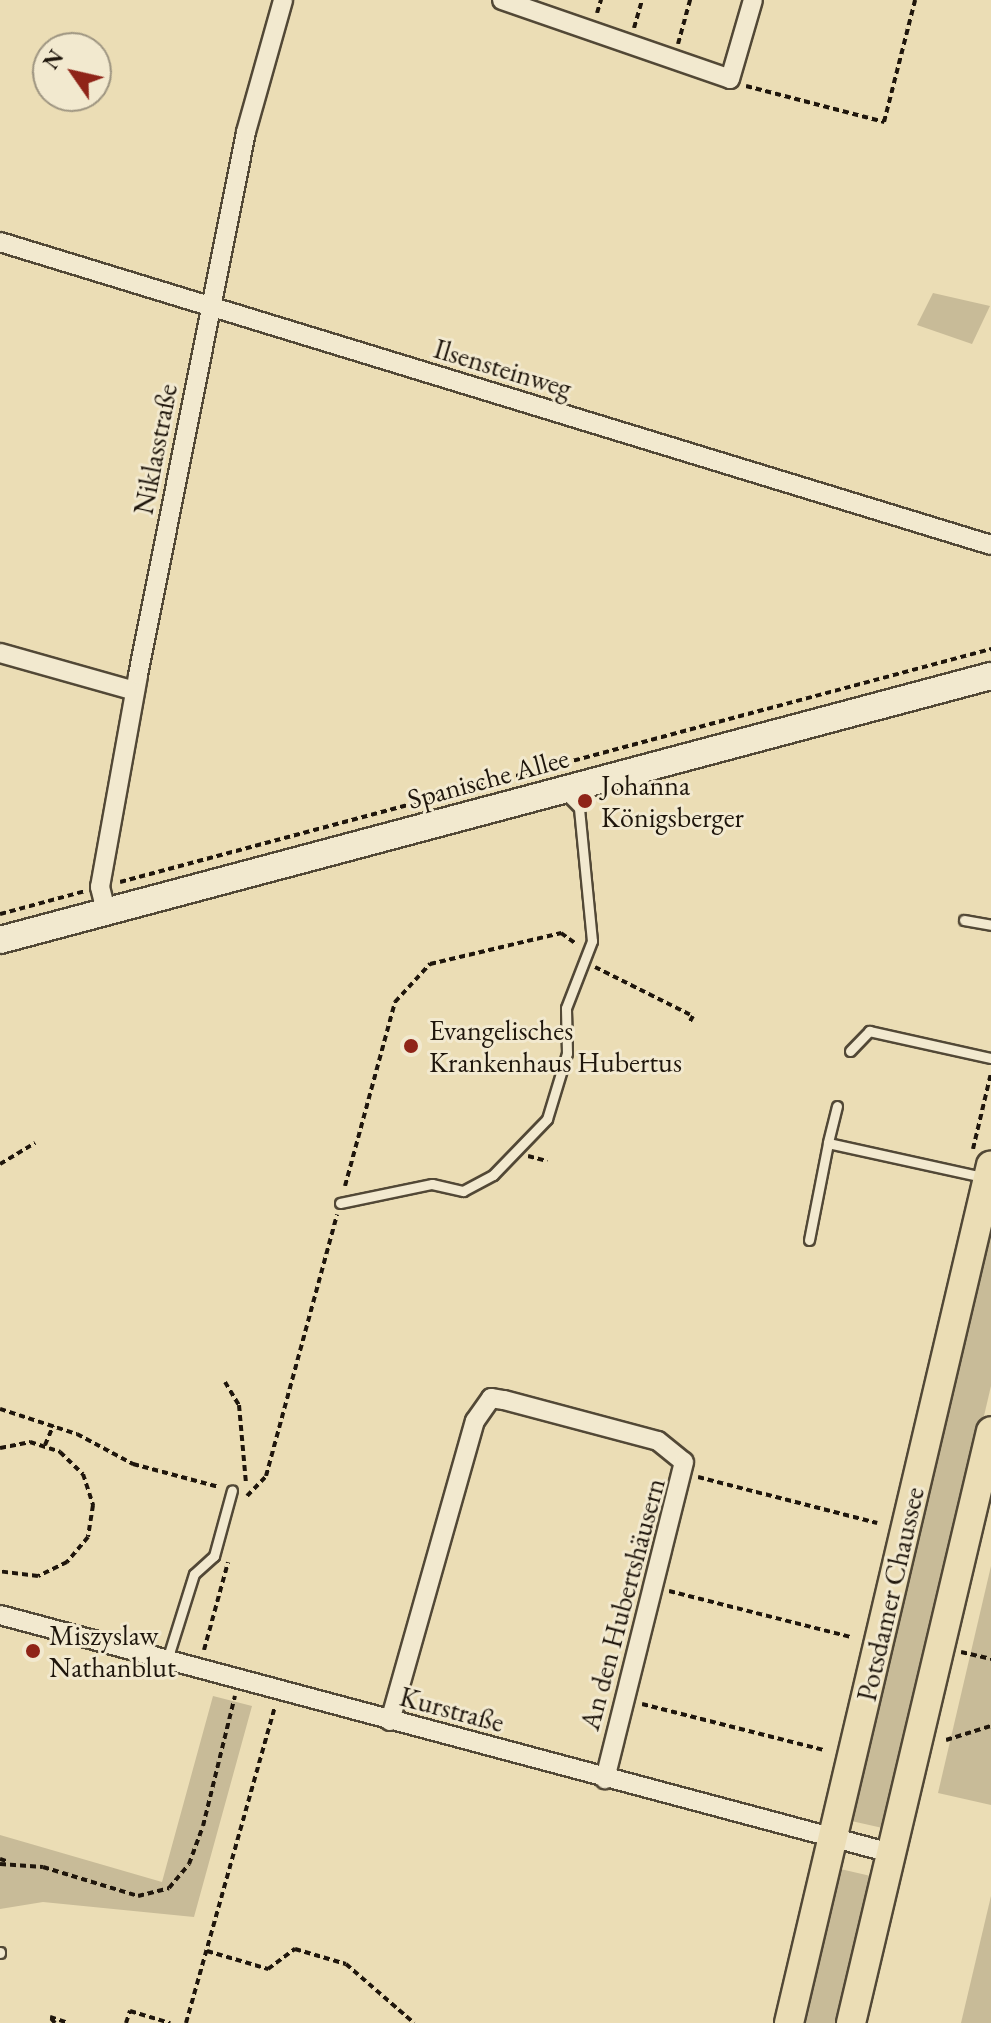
<!DOCTYPE html>
<meta charset="utf-8">
<style>
body{margin:0}
#map{position:relative;width:991px;height:2023px;overflow:hidden;background:#ebddb5;font-family:"EB Garamond",serif}
div>[style]{position:absolute}
.green>*{inset:0;background:#c8bb98;transform-origin:0 0}
.path>*{height:4px;margin-top:-2px;transform-origin:0;background:repeating-linear-gradient(90deg,#1f160c 0 6px,transparent 0 10px)}
.roads{filter:drop-shadow(2px 0 #524836) drop-shadow(-2px 0 #524836) drop-shadow(0 2px #524836) drop-shadow(0 -2px #524836)}
.lane>*{height:9px;margin:-4.5px;padding:0 4.5px;transform-origin:4.5px;border-radius:4.5px;background:#f2e9cf}
.street>*{height:18px;margin:-9px;padding:0 9px;transform-origin:9px;border-radius:9px;background:#f2e9cf}
.secondary>*{height:26px;margin:-13px;padding:0 13px;transform-origin:13px;border-radius:13px;background:#f2e9cf}
.primary>*{height:28px;margin:-14px;padding:0 14px;transform-origin:14px;border-radius:14px;background:#ebddb5}
.dots>*{width:22px;height:22px;translate:-50% -50%;box-sizing:border-box;border:4px solid #f2e9cf;border-radius:50%}
span{translate:-50% -50%;white-space:nowrap;text-align:center;line-height:1.15;-webkit-text-stroke:6px #f2e9cf;paint-order:stroke}
.street-label{font-size:28px;color:#1f160c}
.poi-label{font-size:28px;color:#1f160c}
.left{translate:0 -50%;text-align:left}
.north{position:absolute;left:32px;top:32px;width:80px;height:80px;box-sizing:border-box;background:#f2e9cf;border:2px solid #9e9581;border-radius:50%;rotate:304deg;font-size:22px;font-weight:700;line-height:32px;text-align:center;color:#1f160c}
.north::after{content:'';display:block;margin:auto;width:28px;height:36px;background:#8f2418;clip-path:polygon(50% 0,100% 100%,50% 72%,0 100%)}
</style>
<div id="map">
<div class="green">
<i style="clip-path:polygon(933px 293px,990px 306px,972px 344px,917px 325px)"></i>
<i style="clip-path:polygon(991px 1203px,991px 1386px,887px 1829px,847px 1820px)"></i>
<i style="clip-path:polygon(991px 1566px,991px 1805px,938px 1793px)"></i>
<i style="clip-path:polygon(213px 1696px,252px 1706px,194px 1917px,43px 1902px,0 1909px,0 1835px,162px 1882px)"></i>
<i style="left:836px;top:1868px;width:40px;height:159px;rotate:13deg"></i>
<i style="clip-path:polygon(991px 1896px,991px 2023px,961px 2023px)"></i>
</div>
<div class="path">
<i style="left:597px;top:13px;width:14px;rotate:-73deg"></i>
<i style="left:634px;top:28px;width:29px;rotate:-74deg"></i>
<i style="left:678px;top:44px;width:46px;rotate:-74.7deg"></i>
<i style="left:746px;top:86px;width:143px;rotate:14.6deg"></i>
<i style="left:884px;top:122px;width:126px;rotate:-75.7deg"></i>
<i style="left:120px;top:882px;width:902px;rotate:-14.98deg"></i>
<i style="left:0;top:914px;width:88px;rotate:-15.1deg"></i>
<i style="left:595px;top:967px;width:110px;rotate:26.6deg"></i>
<i style="left:693px;top:1016px;width:8px;rotate:120deg"></i>
<i style="left:973px;top:1149px;width:78px;rotate:-76.7deg"></i>
<i style="left:528px;top:1156px;width:20px;rotate:15deg"></i>
<i style="left:0;top:1164px;width:41px;rotate:-31deg"></i>
<i style="left:345px;top:1186px;width:191px;rotate:-74.8deg"></i>
<i style="left:395px;top:1002px;width:52px;rotate:-47.4deg"></i>
<i style="left:430px;top:964px;width:135px;rotate:-13.3deg"></i>
<i style="left:561px;top:933px;width:17px;rotate:36deg"></i>
<i style="left:225px;top:1382px;width:27px;rotate:59deg"></i>
<i style="left:239px;top:1405px;width:79px;rotate:84.9deg"></i>
<i style="left:0;top:1409px;width:81px;rotate:18deg"></i>
<i style="left:77px;top:1434px;width:64px;rotate:28.2deg"></i>
<i style="left:133px;top:1464px;width:89px;rotate:15deg"></i>
<i style="left:45px;top:1445px;width:21px;rotate:-67deg"></i>
<i style="left:0;top:1448px;width:31px;rotate:-11deg"></i>
<i style="left:30px;top:1442px;width:32px;rotate:18deg"></i>
<i style="left:60px;top:1452px;width:32px;rotate:44deg"></i>
<i style="left:83px;top:1474px;width:33px;rotate:72deg"></i>
<i style="left:93px;top:1505px;width:32px;rotate:99deg"></i>
<i style="left:88px;top:1537px;width:33px;rotate:130deg"></i>
<i style="left:67px;top:1562px;width:32px;rotate:154deg"></i>
<i style="left:38px;top:1576px;width:38px;rotate:-173deg"></i>
<i style="left:698px;top:1477px;width:185px;rotate:14.4deg"></i>
<i style="left:247px;top:1496px;width:28px;rotate:-46deg"></i>
<i style="left:266px;top:1476px;width:271px;rotate:-74.8deg"></i>
<i style="left:669px;top:1591px;width:188px;rotate:14.2deg"></i>
<i style="left:204px;top:1650px;width:91px;rotate:-74.7deg"></i>
<i style="left:961px;top:1652px;width:31px;rotate:13deg"></i>
<i style="left:642px;top:1704px;width:188px;rotate:14.2deg"></i>
<i style="left:946px;top:1740px;width:47px;rotate:-17.3deg"></i>
<i style="left:0;top:1859px;width:9px;rotate:18deg"></i>
<i style="left:0;top:1864px;width:43px;rotate:4deg"></i>
<i style="left:43px;top:1867px;width:99px;rotate:17deg"></i>
<i style="left:138px;top:1896px;width:32px;rotate:-14deg"></i>
<i style="left:169px;top:1888px;width:31px;rotate:-50deg"></i>
<i style="left:189px;top:1864px;width:40px;rotate:-69.8deg"></i>
<i style="left:203px;top:1826px;width:134px;rotate:-76.2deg"></i>
<i style="left:207px;top:1951px;width:64px;rotate:16.4deg"></i>
<i style="left:268px;top:1969px;width:34px;rotate:-37deg"></i>
<i style="left:295px;top:1949px;width:53px;rotate:16.4deg"></i>
<i style="left:346px;top:1964px;width:90px;rotate:40.9deg"></i>
<i style="left:55px;top:2023px;width:8px;rotate:-130deg"></i>
<i style="left:50px;top:2017px;width:19px;rotate:18deg"></i>
<i style="left:126px;top:2023px;width:13px;rotate:-72deg"></i>
<i style="left:130px;top:2011px;width:42px;rotate:16.7deg"></i>
<i style="left:186px;top:2023px;width:328px;rotate:-74.3deg"></i>
</div>
<div class="roads">
<div class="lane">
<i style="left:964px;top:920px;width:27px;rotate:10deg"></i>
<i style="left:850px;top:1051px;width:28px;rotate:-46deg"></i>
<i style="left:869px;top:1031px;width:125px;rotate:12.5deg"></i>
<i style="left:837px;top:1106px;width:38px;rotate:104deg"></i>
<i style="left:828px;top:1143px;width:159px;rotate:12.4deg"></i>
<i style="left:340px;top:1203px;width:94px;rotate:-11.7deg"></i>
<i style="left:432px;top:1184px;width:32px;rotate:13deg"></i>
<i style="left:463px;top:1191px;width:34px;rotate:-28deg"></i>
<i style="left:493px;top:1175px;width:78px;rotate:-46deg"></i>
<i style="left:547px;top:1119px;width:69px;rotate:-73.1deg"></i>
<i style="left:567px;top:1053px;width:45px;rotate:-91.3deg"></i>
<i style="left:566px;top:1008px;width:72px;rotate:-68.8deg"></i>
<i style="left:592px;top:941px;width:134px;rotate:-95.6deg"></i>
<i style="left:579px;top:808px;width:20px;rotate:-135deg"></i>
<i style="left:809px;top:1240px;width:99px;rotate:-78.9deg"></i>
<i style="left:167px;top:1660px;width:90px;rotate:-72.6deg"></i>
<i style="left:194px;top:1574px;width:27px;rotate:-42deg"></i>
<i style="left:214px;top:1556px;width:68px;rotate:-74.7deg"></i>
<i style="left:0;top:1952px;width:1px;rotate:90deg"></i>
</div>
<div class="street">
<i style="left:502px;top:0;width:241px;rotate:19.1deg"></i>
<i style="left:730px;top:79px;width:82px;rotate:-73.8deg"></i>
<i style="left:0;top:242px;width:1036px;rotate:17deg"></i>
<i style="left:0;top:653px;width:140px;rotate:15.7deg"></i>
<i style="left:106px;top:911px;width:25px;rotate:-104deg"></i>
<i style="left:100px;top:887px;width:215px;rotate:-79.8deg"></i>
<i style="left:138px;top:675px;width:554px;rotate:-78.75deg"></i>
<i style="left:246px;top:132px;width:137px;rotate:-74.3deg"></i>
<i style="left:0;top:1615px;width:922px;rotate:14.96deg"></i>
<i style="left:390px;top:1721px;width:312px;rotate:-74.2deg"></i>
<i style="left:475px;top:1421px;width:28px;rotate:-55deg"></i>
<i style="left:491px;top:1398px;width:13px;rotate:9deg"></i>
<i style="left:504px;top:1400px;width:159px;rotate:14.9deg"></i>
<i style="left:658px;top:1441px;width:33px;rotate:39deg"></i>
<i style="left:684px;top:1462px;width:327px;rotate:104deg"></i>
</div>
<div class="secondary">
<i style="left:0;top:940px;width:1026px;rotate:-14.92deg"></i>
</div>
<div class="primary">
<i style="left:789px;top:2023px;width:881px;rotate:-76.75deg"></i>
<i style="left:851px;top:2023px;width:608px;rotate:-76.69deg"></i>
</div>
</div>
<div class="dots">
<i style="left:585px;top:801px;background:#8f2418"></i>
<i style="left:411px;top:1046px;background:#8f2418"></i>
<i style="left:33px;top:1651px;background:#8f2418"></i>
</div>
<div class="street-label">
<span style="left:503px;top:368px;rotate:17deg">Ilsensteinweg</span>
<span style="left:155px;top:449px;rotate:-79deg">Niklasstraße</span>
<span style="left:488px;top:778px;rotate:-15deg">Spanische Allee</span>
<span style="left:890px;top:1594px;rotate:-77deg">Potsdamer Chaussee</span>
<span style="left:622px;top:1604px;rotate:-75deg">An den Hubertshäusern</span>
<span style="left:452px;top:1709px;rotate:15deg">Kurstraße</span>
</div>
<div class="poi-label">
<span class="left" style="left:601px;top:801px">Johanna<br>Königsberger</span>
<span class="left" style="left:429px;top:1046px">Evangelisches<br>Krankenhaus Hubertus</span>
<span class="left" style="left:49px;top:1651px">Miszyslaw<br>Nathanblut</span>
</div>
<div class="north">N</div>
</div>
